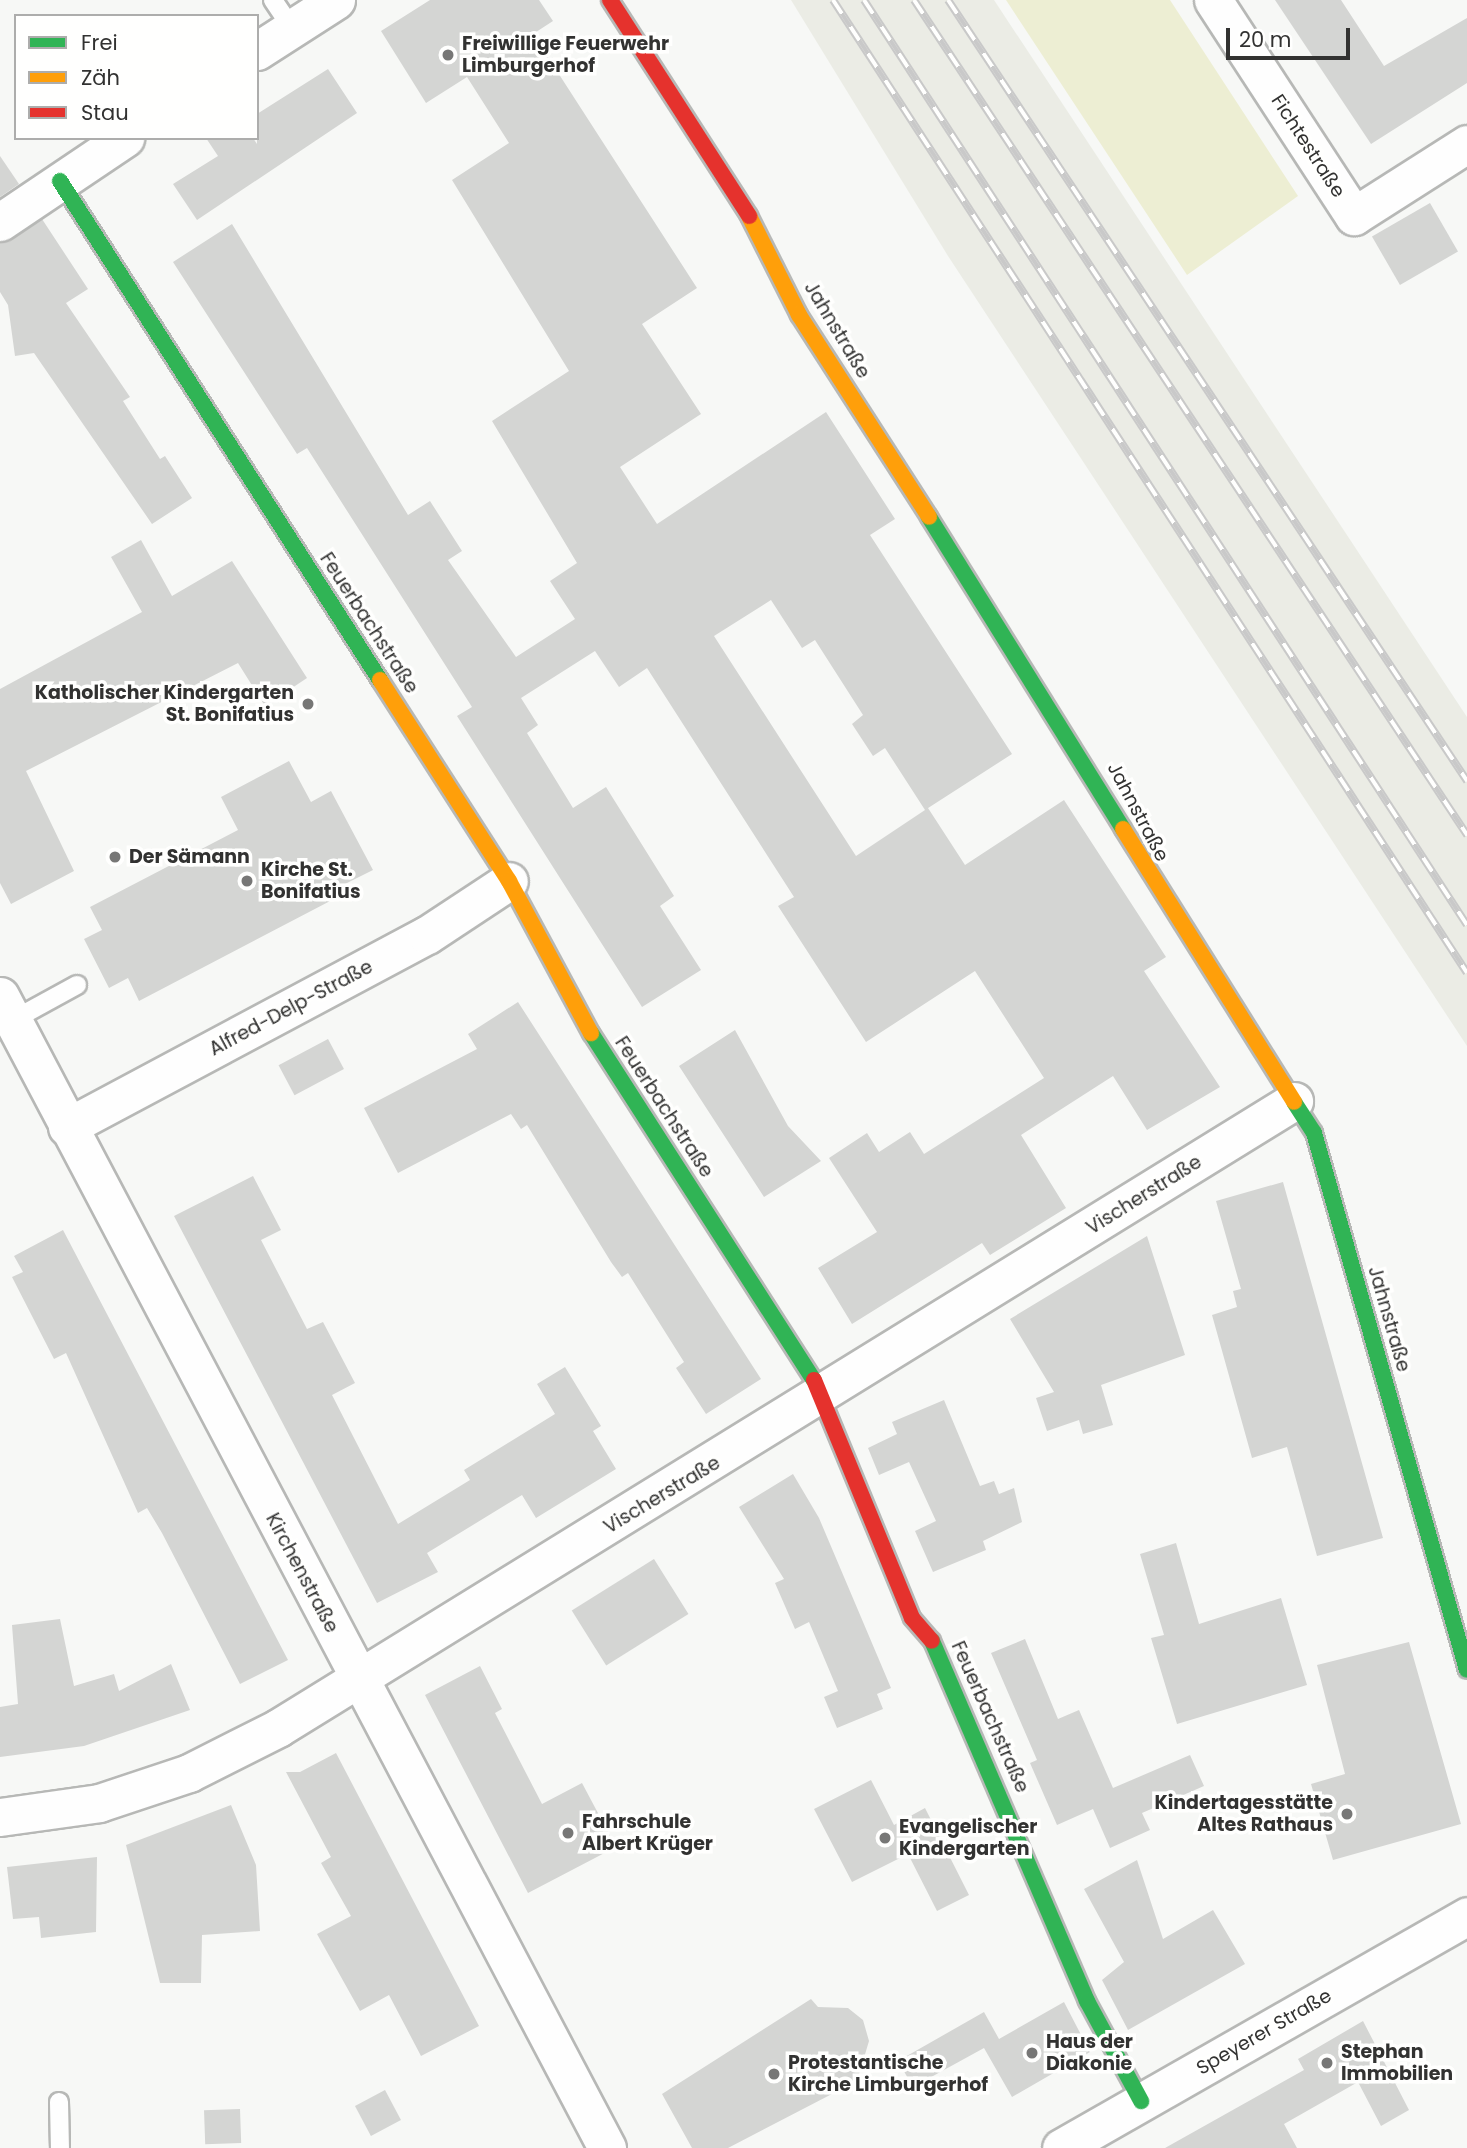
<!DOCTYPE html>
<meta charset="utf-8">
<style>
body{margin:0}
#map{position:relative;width:1467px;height:2148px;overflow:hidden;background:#f7f8f6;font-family:Poppins,sans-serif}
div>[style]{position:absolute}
.built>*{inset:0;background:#ebece5}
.green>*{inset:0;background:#edeed3}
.building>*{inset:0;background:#d4d5d3;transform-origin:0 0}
.roads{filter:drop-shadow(2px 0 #b7b8b6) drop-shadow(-2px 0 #b7b8b6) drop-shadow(0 2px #b7b8b6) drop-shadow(0 -2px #b7b8b6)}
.lane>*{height:18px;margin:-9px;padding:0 9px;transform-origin:9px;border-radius:9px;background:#fefefe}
.street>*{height:37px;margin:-18.5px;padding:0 18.5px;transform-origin:18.5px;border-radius:18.5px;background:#fefefe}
.fast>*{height:16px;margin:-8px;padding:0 8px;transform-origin:8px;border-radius:8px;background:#30b455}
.slow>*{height:16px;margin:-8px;padding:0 8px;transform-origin:8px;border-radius:8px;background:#ff9f0a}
.jam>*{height:16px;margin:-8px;padding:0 8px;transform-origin:8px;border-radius:8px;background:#e5322d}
.rail>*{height:8px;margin-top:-4px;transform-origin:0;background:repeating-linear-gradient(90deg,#fffffe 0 16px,#c9c9c9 0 32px);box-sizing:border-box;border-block:2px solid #c9c9c9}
.dots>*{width:19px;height:19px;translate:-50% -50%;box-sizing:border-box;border:4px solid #fffffe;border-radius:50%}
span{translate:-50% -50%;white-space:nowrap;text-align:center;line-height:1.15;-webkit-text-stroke:7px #fffffe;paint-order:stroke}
.poi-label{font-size:19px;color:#323231;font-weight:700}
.left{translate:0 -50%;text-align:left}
.right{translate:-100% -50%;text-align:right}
.street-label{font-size:19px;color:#323231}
.legend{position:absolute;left:14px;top:14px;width:245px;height:126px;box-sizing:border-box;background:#fffffe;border:2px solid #adadac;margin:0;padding:9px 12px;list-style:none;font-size:21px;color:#323231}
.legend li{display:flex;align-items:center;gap:14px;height:35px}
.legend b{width:35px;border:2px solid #adadac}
.scale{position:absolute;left:1226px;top:28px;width:124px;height:32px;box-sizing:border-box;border:4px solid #323231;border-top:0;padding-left:9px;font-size:21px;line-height:24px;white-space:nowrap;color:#323231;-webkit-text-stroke:5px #fffffe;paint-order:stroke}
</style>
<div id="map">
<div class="built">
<i style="clip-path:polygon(791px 0,994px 0,1467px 717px,1467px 1046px,948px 256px)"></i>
</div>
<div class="green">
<i style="clip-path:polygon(1006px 0,1170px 0,1298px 196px,1187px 275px)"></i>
</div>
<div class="building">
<i style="clip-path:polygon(430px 0,539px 0,553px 21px,533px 34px,697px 288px,642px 324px,701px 414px,620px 467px,657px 524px,826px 412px,895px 519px,870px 535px,1012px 754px,925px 810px,885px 748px,873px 756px,852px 724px,863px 715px,815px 640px,802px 648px,771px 600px,714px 636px,856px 856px,928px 808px,965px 865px,1064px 800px,1166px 957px,1144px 971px,1220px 1087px,1147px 1130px,1113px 1076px,1021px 1135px,1066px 1208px,990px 1255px,982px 1243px,852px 1324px,818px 1268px,877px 1232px,829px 1158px,867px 1133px,879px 1152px,910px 1132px,924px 1154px,1044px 1078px,975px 971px,866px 1042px,778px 906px,794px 897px,647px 668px,619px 687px,595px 651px,521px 698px,538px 725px,527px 733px,573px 808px,606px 787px,674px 896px,660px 906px,701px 970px,642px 1007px,457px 716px,472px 707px,307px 448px,297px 454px,173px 262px,232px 224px,408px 515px,430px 501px,462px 551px,448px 560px,516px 657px,575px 619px,550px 581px,577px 563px,492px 421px,569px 371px,452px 180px,509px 143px,467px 77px,426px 103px,381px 31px)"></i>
<i style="clip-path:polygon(1275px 0,1341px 0,1384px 66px,1467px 18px,1467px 83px,1371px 144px)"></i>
<i style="clip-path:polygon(328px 69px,357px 113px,197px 220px,173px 184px,218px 156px,206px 138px,253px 138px,257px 144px,257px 114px)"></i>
<i style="clip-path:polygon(0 156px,19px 184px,0 197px)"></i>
<i style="left:1430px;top:203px;width:56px;height:67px;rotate:60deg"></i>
<i style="clip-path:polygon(42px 219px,88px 289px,66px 303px,130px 397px,123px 401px,160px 459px,165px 456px,192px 498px,152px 524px,34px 353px,15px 356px,8px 305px,0 292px,0 243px)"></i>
<i style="clip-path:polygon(141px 540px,172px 596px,232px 561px,307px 678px,265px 706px,238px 663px,26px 771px,74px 871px,11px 904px,0 883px,0 689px,142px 612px,111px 557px)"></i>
<i style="clip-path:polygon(289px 761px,311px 802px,331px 791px,373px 870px,331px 891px,334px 899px,139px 1001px,128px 978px,109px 988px,84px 939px,102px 930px,90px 907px,238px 830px,221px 797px)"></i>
<i style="clip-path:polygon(518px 1002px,761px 1379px,706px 1414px,676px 1368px,684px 1362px,667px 1335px,628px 1273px,622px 1277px,611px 1262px,527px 1125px,521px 1129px,511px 1114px,398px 1173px,364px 1108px,477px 1049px,468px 1034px)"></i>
<i style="clip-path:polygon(735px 1030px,788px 1126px,821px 1161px,764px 1197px,679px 1066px)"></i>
<i style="left:328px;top:1039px;width:34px;height:56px;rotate:62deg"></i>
<i style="clip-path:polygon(253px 1176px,281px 1230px,261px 1240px,307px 1329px,323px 1322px,355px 1383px,332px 1395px,398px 1524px,470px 1480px,464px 1470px,555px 1414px,537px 1384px,565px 1367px,601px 1426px,593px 1431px,616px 1469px,536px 1518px,522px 1495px,427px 1553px,438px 1572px,377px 1603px,174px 1216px)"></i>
<i style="clip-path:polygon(1283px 1182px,1383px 1538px,1317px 1556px,1287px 1447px,1252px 1458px,1212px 1315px,1237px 1307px,1233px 1291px,1241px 1289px,1216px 1201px)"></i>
<i style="clip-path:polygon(63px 1230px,288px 1660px,240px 1684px,162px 1533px,147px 1508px,138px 1513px,66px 1353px,54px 1359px,12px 1277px,23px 1272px,14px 1256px)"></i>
<i style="clip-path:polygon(1147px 1236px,1185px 1355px,1101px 1385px,1113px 1425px,1083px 1434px,1079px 1420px,1047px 1431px,1036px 1398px,1054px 1392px,1010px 1319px)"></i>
<i style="clip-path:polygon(944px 1400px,980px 1486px,994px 1481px,999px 1494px,1014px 1488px,1022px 1522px,983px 1541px,986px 1550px,933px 1572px,915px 1531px,936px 1521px,909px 1462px,879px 1475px,868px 1448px,897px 1434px,892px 1422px)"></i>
<i style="clip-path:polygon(793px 1474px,819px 1518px,891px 1688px,877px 1694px,883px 1709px,837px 1728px,824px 1697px,838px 1691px,809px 1622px,795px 1629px,775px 1583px,784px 1579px,739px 1507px)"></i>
<i style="clip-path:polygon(1176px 1543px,1199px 1624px,1281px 1598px,1307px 1685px,1177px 1724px,1151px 1638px,1164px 1635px,1140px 1554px)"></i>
<i style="left:654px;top:1559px;width:65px;height:97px;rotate:58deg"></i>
<i style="clip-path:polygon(60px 1619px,74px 1686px,114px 1674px,119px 1691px,171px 1664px,190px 1710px,84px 1746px,0 1757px,0 1707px,18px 1704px,12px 1625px)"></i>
<i style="clip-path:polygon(1025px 1639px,1058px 1719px,1079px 1710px,1113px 1788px,1190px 1755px,1204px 1786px,1142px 1813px,1150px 1830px,1110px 1848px,1093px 1809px,1057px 1825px,1030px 1763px,1037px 1760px,991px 1653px)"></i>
<i style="clip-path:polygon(1409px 1642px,1461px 1824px,1333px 1860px,1311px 1784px,1345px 1774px,1317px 1665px)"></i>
<i style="clip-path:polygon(480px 1666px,502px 1709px,495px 1713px,542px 1804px,582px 1783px,616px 1847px,528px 1893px,425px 1695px)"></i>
<i style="clip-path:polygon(336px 1753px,479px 2026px,421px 2056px,389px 1995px,360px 2011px,317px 1934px,351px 1916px,321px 1863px,331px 1857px,286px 1772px,300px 1772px)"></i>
<i style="clip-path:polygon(871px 1780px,894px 1825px,925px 1808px,969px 1895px,937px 1911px,908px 1854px,852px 1882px,814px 1809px)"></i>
<i style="clip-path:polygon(231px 1805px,256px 1865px,260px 1931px,202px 1935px,201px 1983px,160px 1983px,126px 1845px)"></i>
<i style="clip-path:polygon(97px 1857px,96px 1932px,41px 1938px,39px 1917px,13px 1919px,7px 1867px)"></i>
<i style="clip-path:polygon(1137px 1860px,1163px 1939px,1213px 1910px,1245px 1964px,1128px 2030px,1102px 1980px,1124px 1962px,1084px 1889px)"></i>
<i style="clip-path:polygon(811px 1999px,818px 2007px,848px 2008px,863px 2020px,869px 2041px,857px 2081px,728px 2148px,692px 2148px,662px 2094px)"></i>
<i style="clip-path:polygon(1064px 2002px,1090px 2052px,1012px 2097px,984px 2048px,913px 2087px,898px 2061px,984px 2012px,999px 2039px)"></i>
<i style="clip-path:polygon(1363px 2021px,1409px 2110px,1381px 2126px,1358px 2082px,1284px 2124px,1297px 2148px,1165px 2148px,1304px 2070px,1298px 2059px)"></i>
<i style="left:385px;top:2090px;width:34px;height:34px;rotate:62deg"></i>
<i style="left:240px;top:2109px;width:34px;height:36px;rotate:88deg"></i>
</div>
<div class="roads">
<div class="lane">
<i style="left:273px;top:0;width:34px;rotate:56deg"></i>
<i style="left:13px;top:1020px;width:73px;rotate:-28.7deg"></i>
<i style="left:59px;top:2102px;width:46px;rotate:88.8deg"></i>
</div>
<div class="street">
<i style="left:1213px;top:0;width:258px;rotate:56.9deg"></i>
<i style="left:1354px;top:216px;width:134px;rotate:-32.5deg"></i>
<i style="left:257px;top:51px;width:94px;rotate:-32.8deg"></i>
<i style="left:0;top:222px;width:151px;rotate:-33.9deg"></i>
<i style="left:0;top:996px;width:1302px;rotate:62.21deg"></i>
<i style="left:67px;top:1127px;width:408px;rotate:-28.1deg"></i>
<i style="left:427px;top:935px;width:98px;rotate:-33.4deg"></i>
<i style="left:0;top:1817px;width:100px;rotate:-8deg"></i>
<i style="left:99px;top:1803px;width:95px;rotate:-18.4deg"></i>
<i style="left:189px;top:1773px;width:100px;rotate:-26.8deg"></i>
<i style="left:278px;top:1728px;width:1194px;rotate:-31.68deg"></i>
<i style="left:1061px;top:2148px;width:468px;rotate:-29.7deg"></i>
</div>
<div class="fast">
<i style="left:60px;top:181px;width:593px;rotate:57.33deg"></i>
<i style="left:929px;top:517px;width:367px;rotate:58.1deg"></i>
<i style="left:591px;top:1033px;width:412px;rotate:57.3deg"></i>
<i style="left:1294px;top:1102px;width:37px;rotate:57deg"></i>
<i style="left:1314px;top:1133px;width:558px;rotate:74.1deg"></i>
<i style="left:932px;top:1641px;width:392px;rotate:66.7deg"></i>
<i style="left:1087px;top:2001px;width:114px;rotate:61.6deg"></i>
</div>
<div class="slow">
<i style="left:749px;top:216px;width:111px;rotate:63.2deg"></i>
<i style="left:799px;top:315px;width:240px;rotate:57.2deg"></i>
<i style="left:380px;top:680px;width:239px;rotate:57.3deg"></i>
<i style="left:509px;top:881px;width:173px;rotate:61.7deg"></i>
<i style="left:1123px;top:829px;width:322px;rotate:57.9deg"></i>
</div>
<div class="jam">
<i style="left:610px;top:0;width:257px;rotate:57.2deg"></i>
<i style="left:814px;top:1380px;width:257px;rotate:67.6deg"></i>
<i style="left:912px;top:1618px;width:30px;rotate:49deg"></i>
</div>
</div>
<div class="rail">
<i style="left:833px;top:0;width:1161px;rotate:56.91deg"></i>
<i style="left:864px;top:0;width:1104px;rotate:56.9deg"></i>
<i style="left:914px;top:0;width:1002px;rotate:56.48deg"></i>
<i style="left:948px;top:0;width:938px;rotate:56.39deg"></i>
</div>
<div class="dots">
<i style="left:448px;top:55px;background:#777776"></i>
<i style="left:308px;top:704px;background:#777776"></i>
<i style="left:115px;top:857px;background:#777776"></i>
<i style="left:247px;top:881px;background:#777776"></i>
<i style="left:1347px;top:1814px;background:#777776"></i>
<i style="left:568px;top:1833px;background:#777776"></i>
<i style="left:885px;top:1838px;background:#777776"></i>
<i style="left:1032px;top:2053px;background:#777776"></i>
<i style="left:1327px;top:2063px;background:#777776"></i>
<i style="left:774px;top:2074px;background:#777776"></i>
</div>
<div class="poi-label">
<span class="left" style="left:462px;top:55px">Freiwillige Feuerwehr<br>Limburgerhof</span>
<span class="right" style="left:294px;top:704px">Katholischer Kindergarten<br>St. Bonifatius</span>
<span class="left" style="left:129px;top:857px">Der Sämann</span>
<span class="left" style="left:261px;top:881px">Kirche St.<br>Bonifatius</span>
<span class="right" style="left:1333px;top:1814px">Kindertagesstätte<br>Altes Rathaus</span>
<span class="left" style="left:582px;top:1833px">Fahrschule<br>Albert Krüger</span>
<span class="left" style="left:899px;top:1838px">Evangelischer<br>Kindergarten</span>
<span class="left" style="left:1046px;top:2053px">Haus der<br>Diakonie</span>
<span class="left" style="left:1341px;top:2063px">Stephan<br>Immobilien</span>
<span class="left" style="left:788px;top:2074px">Protestantische<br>Kirche Limburgerhof</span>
</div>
<div class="street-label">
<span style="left:1308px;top:146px;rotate:57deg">Fichtestraße</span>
<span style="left:837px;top:330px;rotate:59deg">Jahnstraße</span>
<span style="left:369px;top:623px;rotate:57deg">Feuerbachstraße</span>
<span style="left:1138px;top:812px;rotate:62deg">Jahnstraße</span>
<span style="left:291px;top:1008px;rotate:-28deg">Alfred-Delp-Straße</span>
<span style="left:664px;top:1107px;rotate:57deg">Feuerbachstraße</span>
<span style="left:1144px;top:1195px;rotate:-32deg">Vischerstraße</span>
<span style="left:1389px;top:1319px;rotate:74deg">Jahnstraße</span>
<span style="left:662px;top:1495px;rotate:-31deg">Vischerstraße</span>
<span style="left:302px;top:1573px;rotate:62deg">Kirchenstraße</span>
<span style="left:990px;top:1717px;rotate:66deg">Feuerbachstraße</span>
<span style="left:1264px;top:2032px;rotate:-30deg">Speyerer Straße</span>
</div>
<ul class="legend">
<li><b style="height:9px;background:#30b455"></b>Frei</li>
<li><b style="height:9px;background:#ff9f0a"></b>Zäh</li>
<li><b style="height:9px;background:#e5322d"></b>Stau</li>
</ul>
<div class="scale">20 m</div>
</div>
